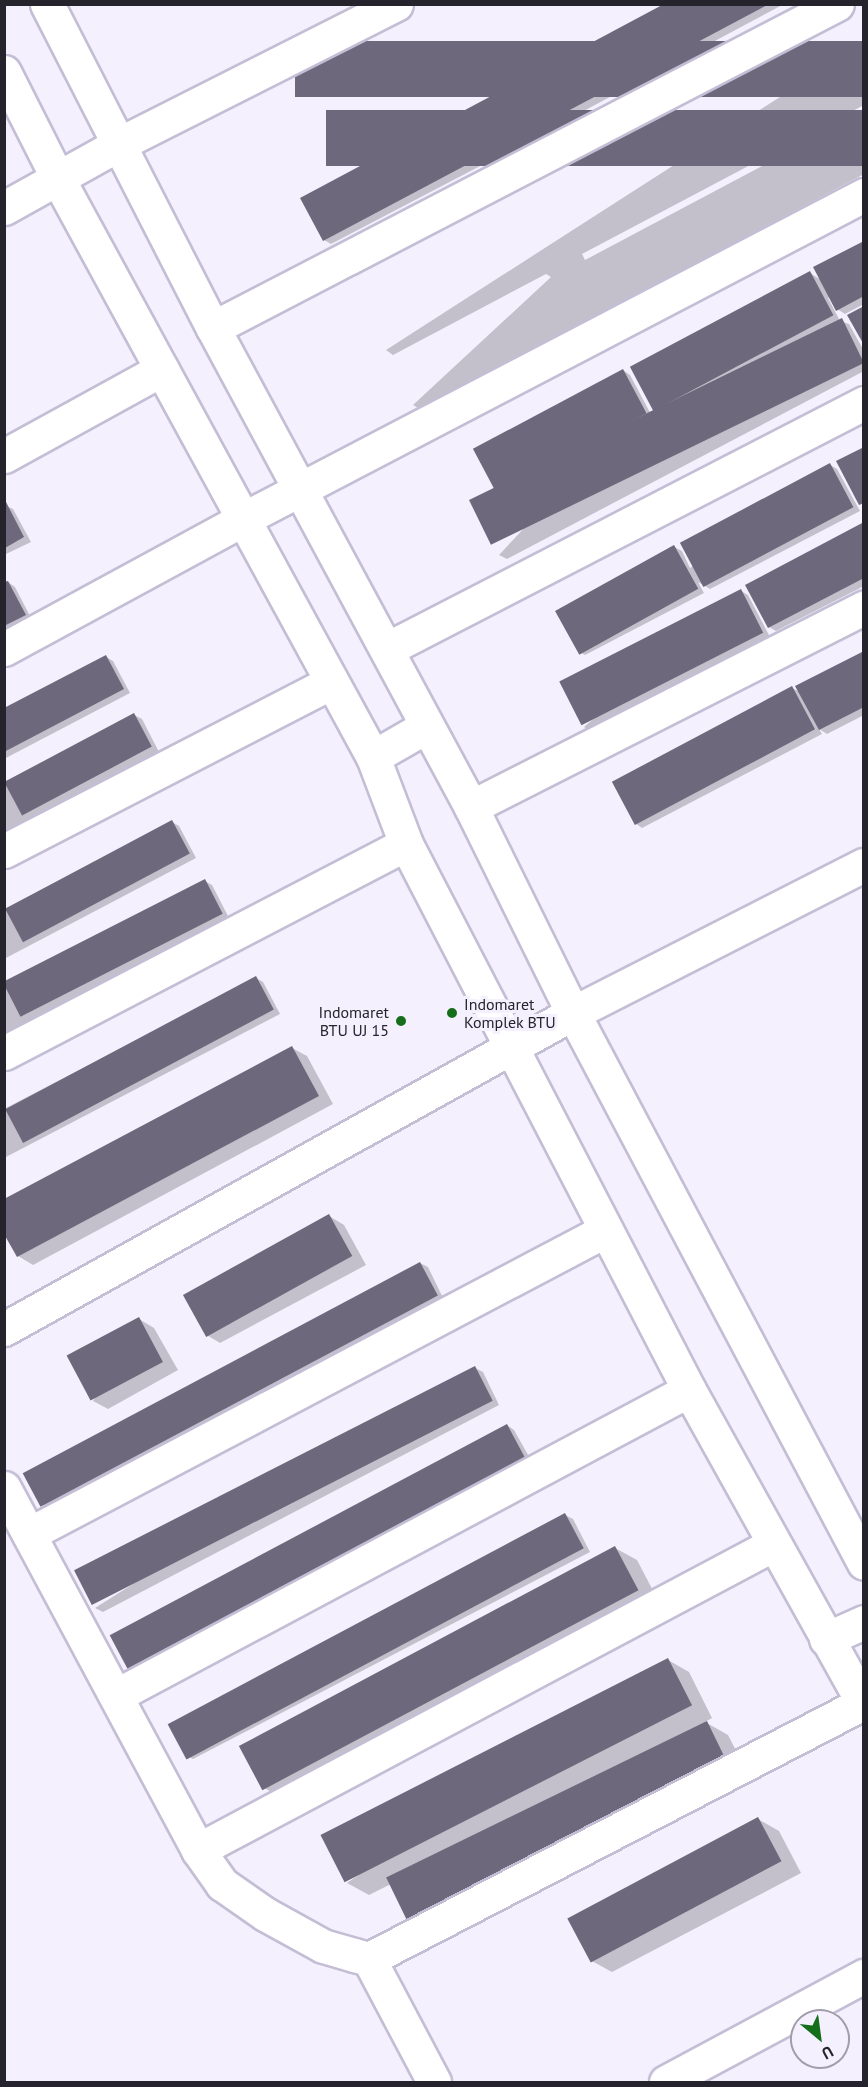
<!DOCTYPE html>
<style>
body{margin:0}
#map{position:relative;width:868px;height:2087px;overflow:hidden;background:#f4f0fe;font-family:"PT Sans",sans-serif}
div>[style]{position:absolute}
.shadow>*{inset:0;background:#0003}
.building>*{inset:0;background:#6d687c;transform-origin:0 0}
.roads{filter:drop-shadow(2px 0 #c4bed5) drop-shadow(-2px 0 #c4bed5) drop-shadow(0 2px #c4bed5) drop-shadow(0 -2px #c4bed5)}
.street>*{height:33px;margin:-16.5px;padding:0 16.5px;transform-origin:16.5px;border-radius:16.5px;background:#fff}
.dots>*{width:16px;height:16px;translate:-50% -50%;box-sizing:border-box;border:3px solid #f4f0fe;border-radius:50%}
span{translate:-50% -50%;white-space:nowrap;text-align:center;line-height:1.15;-webkit-text-stroke:6px #f4f0fe;paint-order:stroke}
.poi-label{font-size:16px;color:#25232b}
.left{translate:0 -50%;text-align:left}
.right{translate:-100% -50%;text-align:right}
.frame{position:absolute;inset:0;border:6px solid #25232b;pointer-events:none}
.north{position:absolute;left:790px;top:2009px;width:60px;height:60px;box-sizing:border-box;background:#f4f0fe;border:2px solid #a19eaa;border-radius:50%;rotate:151deg;font-size:16px;font-weight:700;line-height:24px;text-align:center;color:#25232b}
.north::after{content:'';display:block;margin:auto;width:21px;height:27px;background:#156e19;clip-path:polygon(50% 0,100% 100%,50% 72%,0 100%)}
</style>
<div id="map">
<div class="shadow">
<i style="clip-path:polygon(667px 4px,784px 4px,520px 145px,524px 151px,491px 168px,484px 164px,331px 244px,324px 240px)"></i>
<i style="clip-path:polygon(864px 43px,864px 105px,582px 254px,585px 260px,864px 112px,864px 174px,609px 309px,613px 316px,420px 409px,413px 405px,551px 277px,546px 274px,393px 355px,386px 350px)"></i>
<i style="clip-path:polygon(864px 242px,864px 304px,845px 314px,837px 309px,831px 297px,828px 298px,840px 321px,849px 324px,864px 351px,864px 371px,507px 559px,499px 555px,598px 449px,597px 446px,503px 495px,496px 491px,623px 370px,630px 375px,654px 420px,663px 415px,653px 409px,810px 273px,821px 280px)"></i>
<i style="clip-path:polygon(830px 465px,837px 469px,860px 511px,710px 589px,698px 582px,704px 593px,585px 655px,578px 651px,674px 547px,682px 551px,690px 568px)"></i>
<i style="clip-path:polygon(4px 505px,13px 509px,31px 542px,4px 555px)"></i>
<i style="clip-path:polygon(864px 524px,864px 586px,776px 631px,769px 627px)"></i>
<i style="clip-path:polygon(8px 582px,15px 587px,32px 620px,4px 634px,4px 584px)"></i>
<i style="clip-path:polygon(741px 591px,748px 595px,770px 637px,591px 731px,584px 727px)"></i>
<i style="clip-path:polygon(864px 653px,864px 715px,827px 734px,819px 729px,822px 734px,642px 828px,635px 823px,792px 688px,800px 692px)"></i>
<i style="clip-path:polygon(106px 657px,113px 661px,130px 693px,4px 759px,4px 710px)"></i>
<i style="clip-path:polygon(134px 715px,142px 719px,159px 752px,4px 832px,4px 782px)"></i>
<i style="clip-path:polygon(172px 822px,179px 826px,196px 858px,4px 959px,4px 909px)"></i>
<i style="clip-path:polygon(205px 881px,212px 885px,229px 918px,4px 1035px,4px 986px)"></i>
<i style="clip-path:polygon(256px 978px,263px 982px,280px 1014px,4px 1158px,4px 1109px)"></i>
<i style="clip-path:polygon(292px 1048px,307px 1056px,333px 1104px,33px 1265px,18px 1256px)"></i>
<i style="clip-path:polygon(329px 1216px,344px 1225px,366px 1265px,220px 1343px,205px 1334px)"></i>
<i style="clip-path:polygon(420px 1263px,428px 1267px,444px 1300px,48px 1507px,40px 1503px)"></i>
<i style="clip-path:polygon(139px 1319px,154px 1328px,178px 1370px,108px 1409px,93px 1401px)"></i>
<i style="clip-path:polygon(475px 1368px,483px 1372px,499px 1405px,103px 1612px,95px 1608px)"></i>
<i style="clip-path:polygon(507px 1425px,514px 1430px,532px 1462px,134px 1669px,127px 1665px)"></i>
<i style="clip-path:polygon(565px 1515px,573px 1519px,590px 1552px,193px 1759px,185px 1755px)"></i>
<i style="clip-path:polygon(615px 1548px,637px 1560px,659px 1602px,282px 1798px,261px 1786px)"></i>
<i style="clip-path:polygon(668px 1660px,689px 1672px,712px 1718px,705px 1722px,728px 1735px,750px 1778px,391px 1884px,369px 1895px,347px 1883px)"></i>
<i style="clip-path:polygon(758px 1819px,779px 1831px,801px 1873px,612px 1972px,590px 1960px)"></i>
</div>
<div class="building">
<i style="clip-path:polygon(664px 4px,769px 4px,323px 241px,300px 198px)"></i>
<i style="left:864px;top:41px;width:56px;height:569px;rotate:90deg"></i>
<i style="left:864px;top:110px;width:56px;height:538px;rotate:90deg"></i>
<i style="clip-path:polygon(864px 241px,864px 296px,836px 311px,813px 267px)"></i>
<i style="left:810px;top:271px;width:50px;height:204px;rotate:62deg"></i>
<i style="clip-path:polygon(864px 306px,864px 345px,847px 315px)"></i>
<i style="left:842px;top:318px;width:50px;height:415px;rotate:64deg"></i>
<i style="left:623px;top:369px;width:50px;height:170px;rotate:62deg"></i>
<i style="clip-path:polygon(864px 447px,864px 503px,859px 505px,836px 461px)"></i>
<i style="left:830px;top:463px;width:50px;height:170px;rotate:62deg"></i>
<i style="clip-path:polygon(5px 500px,24px 537px,5px 548px)"></i>
<i style="clip-path:polygon(864px 522px,864px 578px,768px 628px,745px 585px)"></i>
<i style="left:674px;top:545px;width:50px;height:136px;rotate:61deg"></i>
<i style="clip-path:polygon(8px 581px,26px 615px,4px 626px,4px 582px)"></i>
<i style="left:741px;top:589px;width:49px;height:204px;rotate:63deg"></i>
<i style="clip-path:polygon(864px 651px,864px 707px,819px 730px,795px 686px)"></i>
<i style="clip-path:polygon(106px 655px,124px 689px,4px 752px,4px 708px)"></i>
<i style="left:792px;top:686px;width:49px;height:204px;rotate:62deg"></i>
<i style="left:134px;top:713px;width:38px;height:147px;rotate:62deg"></i>
<i style="left:172px;top:820px;width:38px;height:189px;rotate:62deg"></i>
<i style="left:205px;top:879px;width:39px;height:227px;rotate:63deg"></i>
<i style="left:256px;top:976px;width:38px;height:284px;rotate:62deg"></i>
<i style="clip-path:polygon(292px 1046px,319px 1096px,17px 1257px,4px 1234px,4px 1199px)"></i>
<i style="left:329px;top:1214px;width:48px;height:167px;rotate:61deg"></i>
<i style="left:420px;top:1262px;width:38px;height:450px;rotate:62deg"></i>
<i style="left:139px;top:1317px;width:51px;height:82px;rotate:62deg"></i>
<i style="left:475px;top:1366px;width:39px;height:450px;rotate:63deg"></i>
<i style="left:507px;top:1424px;width:38px;height:450px;rotate:62deg"></i>
<i style="left:565px;top:1513px;width:40px;height:450px;rotate:62deg"></i>
<i style="left:615px;top:1546px;width:50px;height:426px;rotate:62deg"></i>
<i style="left:668px;top:1658px;width:53px;height:390px;rotate:63deg"></i>
<i style="left:707px;top:1721px;width:50px;height:357px;rotate:64deg"></i>
<i style="left:758px;top:1817px;width:50px;height:216px;rotate:62deg"></i>
</div>
<div class="roads">
<div class="street">
<i style="left:47px;top:4px;width:364px;rotate:62.9deg"></i>
<i style="left:213px;top:328px;width:544px;rotate:61.69deg"></i>
<i style="left:471px;top:807px;width:230px;rotate:63.7deg"></i>
<i style="left:573px;top:1013px;width:622px;rotate:62.12deg"></i>
<i style="left:4px;top:72px;width:120px;rotate:63.2deg"></i>
<i style="left:58px;top:179px;width:658px;rotate:61.41deg"></i>
<i style="left:373px;top:757px;width:93px;rotate:69.2deg"></i>
<i style="left:406px;top:844px;width:615px;rotate:62.6deg"></i>
<i style="left:689px;top:1390px;width:359px;rotate:60.9deg"></i>
<i style="left:4px;top:208px;width:134px;rotate:-29.1deg"></i>
<i style="left:121px;top:143px;width:308px;rotate:-26.8deg"></i>
<i style="left:213px;top:328px;width:703px;rotate:-27.44deg"></i>
<i style="left:4px;top:456px;width:180px;rotate:-28.8deg"></i>
<i style="left:4px;top:649px;width:274px;rotate:-28.5deg"></i>
<i style="left:245px;top:518px;width:698px;rotate:-27.56deg"></i>
<i style="left:387px;top:649px;width:537px;rotate:-27.28deg"></i>
<i style="left:373px;top:757px;width:62px;rotate:-29.9deg"></i>
<i style="left:471px;top:807px;width:441px;rotate:-26.9deg"></i>
<i style="left:4px;top:851px;width:368px;rotate:-27.3deg"></i>
<i style="left:4px;top:1053px;width:453px;rotate:-27.5deg"></i>
<i style="left:4px;top:1329px;width:651px;rotate:-29.05deg"></i>
<i style="left:573px;top:1013px;width:326px;rotate:-27deg"></i>
<i style="left:4px;top:1488px;width:411px;rotate:61.8deg"></i>
<i style="left:198px;top:1850px;width:42px;rotate:54.8deg"></i>
<i style="left:222px;top:1884px;width:52px;rotate:34.9deg"></i>
<i style="left:265px;top:1914px;width:66px;rotate:28.9deg"></i>
<i style="left:323px;top:1946px;width:32px;rotate:16deg"></i>
<i style="left:354px;top:1955px;width:16px;rotate:15deg"></i>
<i style="left:369px;top:1959px;width:556px;rotate:-27.39deg"></i>
<i style="left:29px;top:1534px;width:652px;rotate:-27.78deg"></i>
<i style="left:826px;top:1639px;width:42px;rotate:-24.1deg"></i>
<i style="left:117px;top:1695px;width:648px;rotate:-28.07deg"></i>
<i style="left:198px;top:1850px;width:652px;rotate:-27.98deg"></i>
<i style="left:369px;top:1959px;width:139px;rotate:62.1deg"></i>
<i style="left:666px;top:2082px;width:225px;rotate:-28.2deg"></i>
</div>
</div>
<div class="dots">
<i style="left:452px;top:1013px;background:#156e19"></i>
<i style="left:401px;top:1021px;background:#156e19"></i>
</div>
<div class="poi-label">
<span class="left" style="left:464px;top:1013px">Indomaret<br>Komplek BTU</span>
<span class="right" style="left:389px;top:1021px">Indomaret<br>BTU UJ 15</span>
</div>
<div class="frame"></div>
<div class="north">U</div>
</div>
